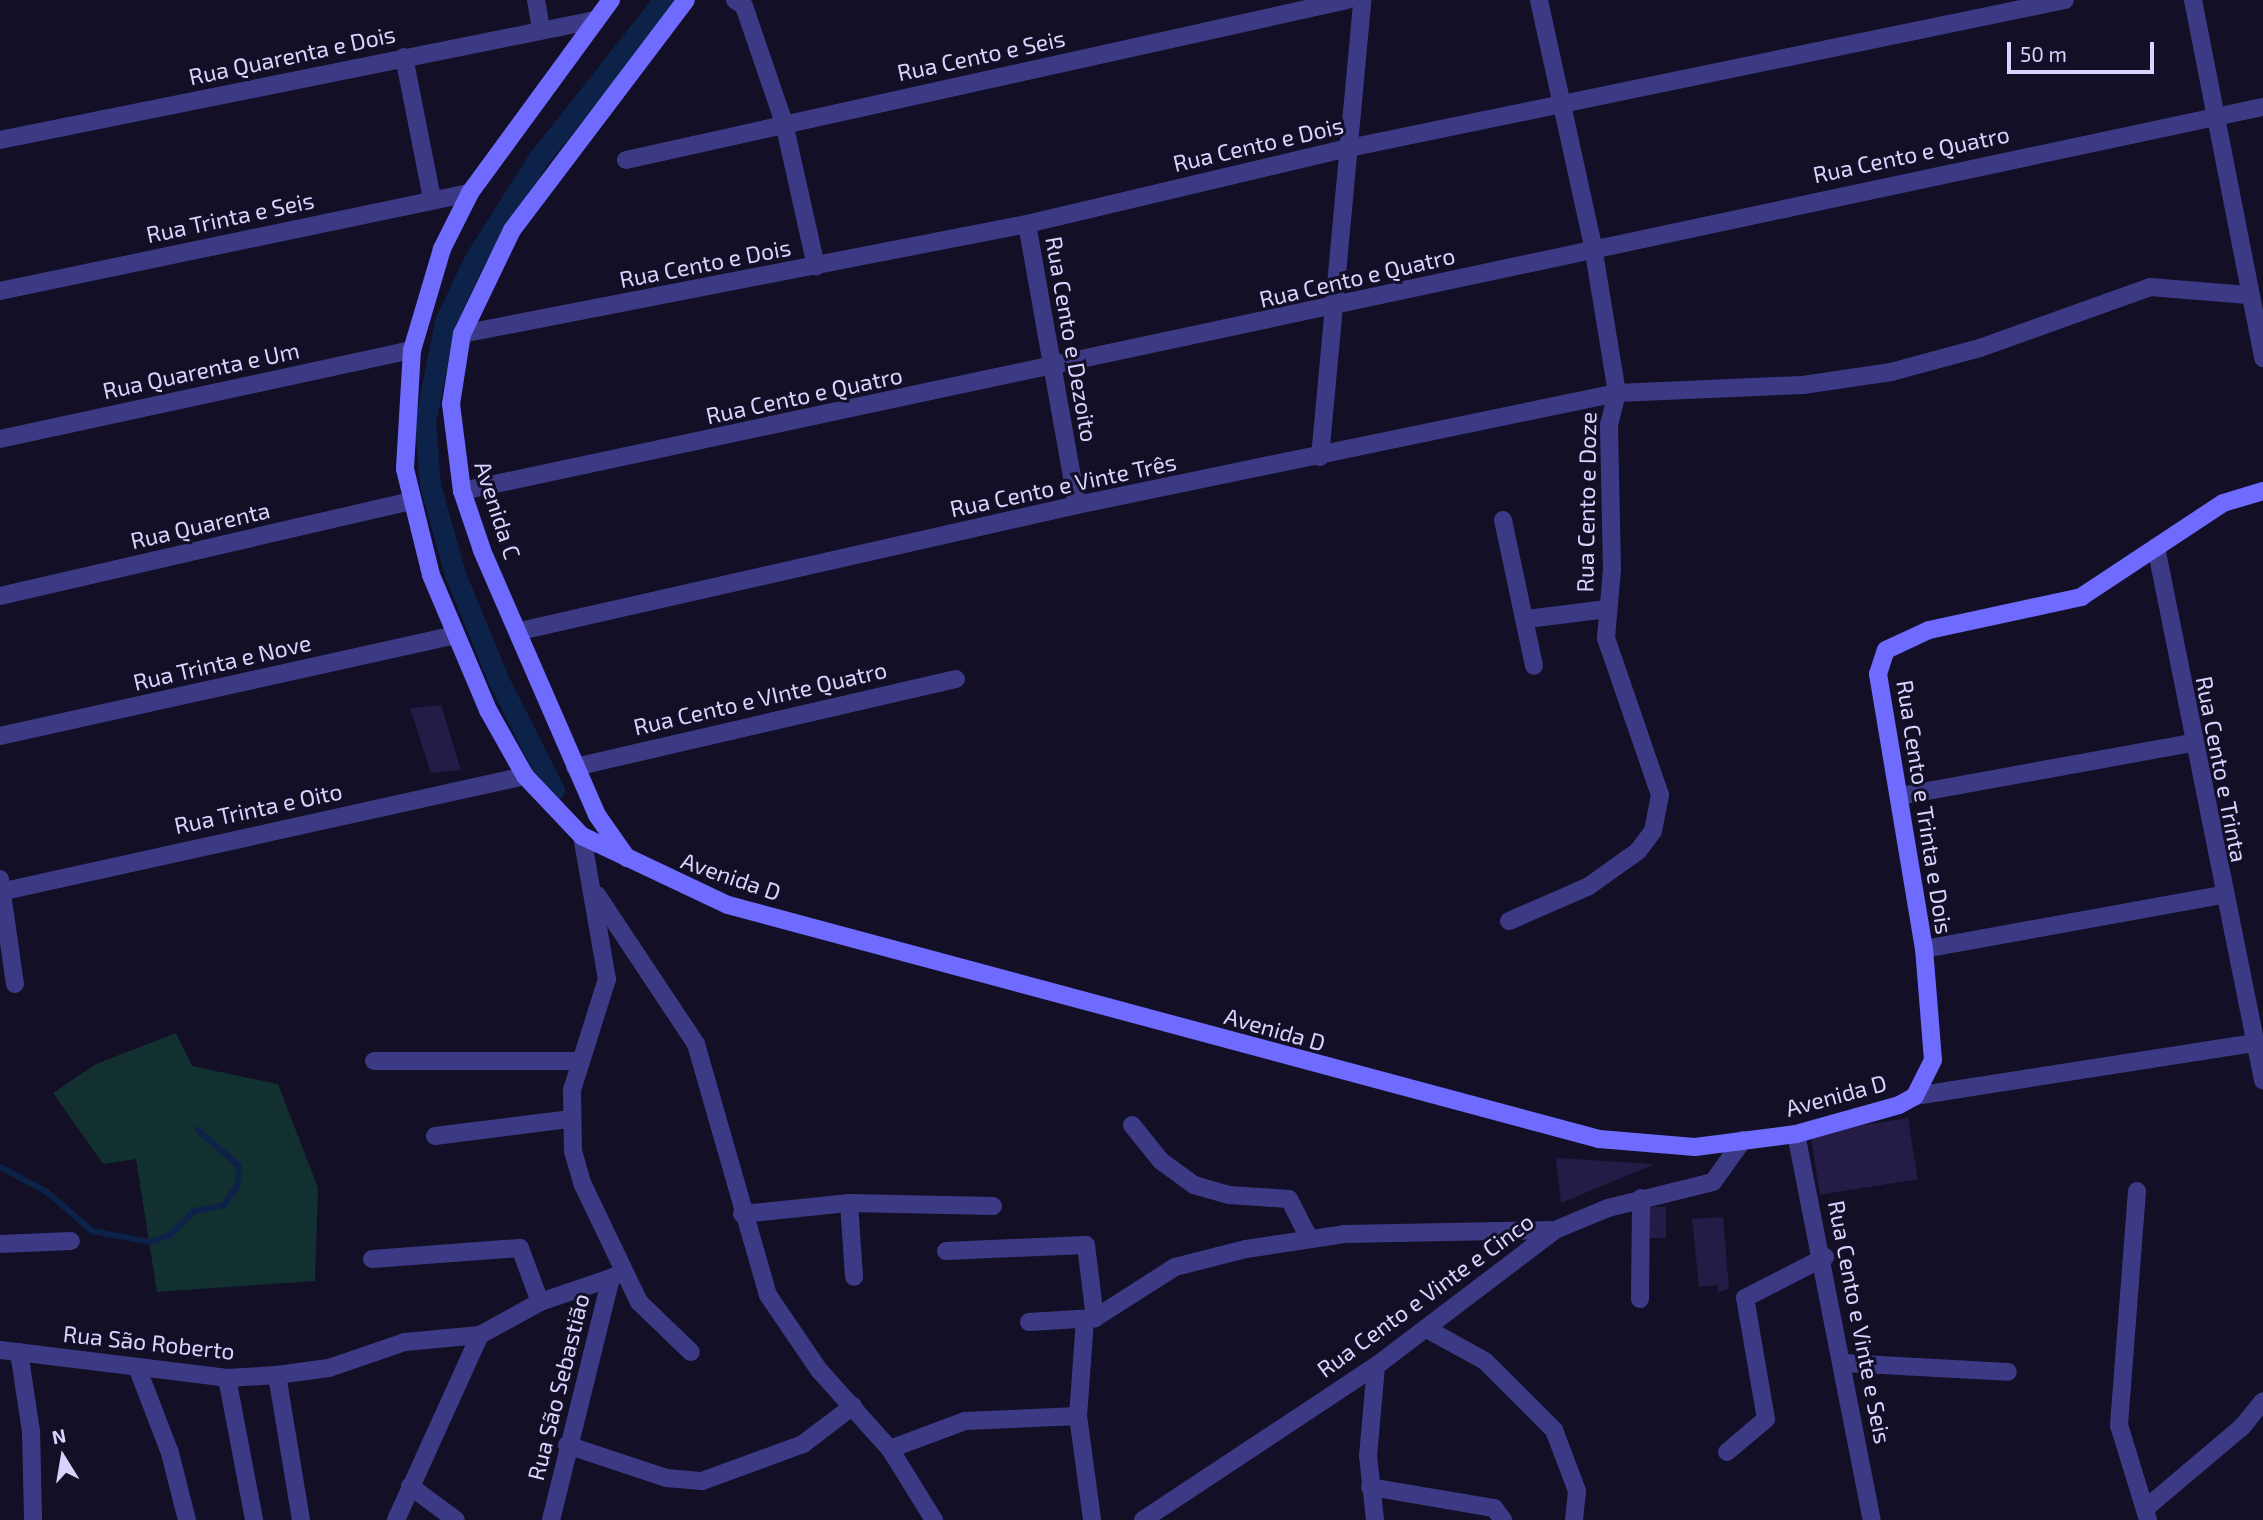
<!DOCTYPE html>
<meta charset="utf-8">
<style>
body{margin:0}
#map{position:relative;width:2263px;height:1520px;overflow:hidden;background:#130f26;font-family:"Exo 2",sans-serif}
div>[style]{position:absolute}
.green>*{inset:0;background:#12302f}
.stream>*{height:6px;margin:-3px;padding:0 3px;transform-origin:3px;border-radius:3px;background:#0c2248}
.canal>*{height:21px;margin:-10.5px;padding:0 10.5px;transform-origin:10.5px;border-radius:10.5px;background:#0c2248}
.building>*{inset:0;background:#241b47;transform-origin:0 0}
.street>*{height:18px;margin:-9px;padding:0 9px;transform-origin:9px;border-radius:9px;background:#3d3a85}
.secondary>*{height:18px;margin:-9px;padding:0 9px;transform-origin:9px;border-radius:9px;background:#6f6bff}
span{translate:-50% -50%;white-space:nowrap;text-align:center;line-height:1.15;-webkit-text-stroke:6px #130f26;paint-order:stroke}
.street-label{font-size:23px;color:#d9d4ff}
.north{position:absolute;left:28px;top:1422px;width:70px;height:70px;-webkit-text-stroke:5px #130f26;paint-order:stroke;rotate:349deg;font-size:19px;font-weight:700;line-height:28px;text-align:center;color:#d9d4ff}
.north::after{content:'';display:block;margin:auto;width:24px;height:32px;background:#d9d4ff;clip-path:polygon(50% 0,100% 100%,50% 72%,0 100%)}
.scale{position:absolute;left:2007px;top:42px;width:147px;height:32px;box-sizing:border-box;border:4px solid #d9d4ff;border-top:0;padding-left:9px;font-size:21px;line-height:24px;white-space:nowrap;color:#d9d4ff;-webkit-text-stroke:5px #130f26;paint-order:stroke}
</style>
<div id="map">
<div class="green">
<i style="clip-path:polygon(176px 1033px,192px 1066px,278px 1084px,318px 1188px,315px 1281px,157px 1292px,136px 1159px,103px 1164px,53px 1093px,96px 1064px)"></i>
</div>
<div class="stream">
<i style="left:0;top:1167px;width:53px;rotate:28deg"></i>
<i style="left:47px;top:1192px;width:60px;rotate:40.9deg"></i>
<i style="left:92px;top:1231px;width:59px;rotate:10.7deg"></i>
<i style="left:150px;top:1242px;width:21px;rotate:-19deg"></i>
<i style="left:170px;top:1235px;width:34px;rotate:-45deg"></i>
<i style="left:194px;top:1211px;width:31px;rotate:-11deg"></i>
<i style="left:224px;top:1205px;width:25px;rotate:-56deg"></i>
<i style="left:238px;top:1184px;width:18px;rotate:-87deg"></i>
<i style="left:239px;top:1166px;width:55px;rotate:-138.7deg"></i>
</div>
<div class="canal">
<i style="left:554px;top:790px;width:124px;rotate:-116.8deg"></i>
<i style="left:498px;top:679px;width:113px;rotate:-112.3deg"></i>
<i style="left:455px;top:574px;width:92px;rotate:-105.7deg"></i>
<i style="left:430px;top:485px;width:63px;rotate:-94.5deg"></i>
<i style="left:425px;top:422px;width:102px;rotate:-78.7deg"></i>
<i style="left:445px;top:322px;width:68px;rotate:-64.9deg"></i>
<i style="left:474px;top:260px;width:120px;rotate:-57.6deg"></i>
<i style="left:538px;top:159px;width:203px;rotate:-51.6deg"></i>
</div>
<div class="building">
<i style="clip-path:polygon(441px 705px,461px 770px,431px 773px,410px 708px)"></i>
<i style="left:1908px;top:1118px;width:62px;height:99px;rotate:81deg"></i>
<i style="clip-path:polygon(1556px 1158px,1655px 1164px,1561px 1203px)"></i>
<i style="left:1648px;top:1207px;width:18px;height:31px"></i>
<i style="clip-path:polygon(1723px 1217px,1729px 1289px,1718px 1292px,1718px 1285px,1699px 1287px,1692px 1219px)"></i>
</div>
<div class="street">
<i style="left:536px;top:0;width:27px;rotate:80deg"></i>
<i style="left:735px;top:0;width:11px;rotate:34deg"></i>
<i style="left:744px;top:6px;width:124px;rotate:71.1deg"></i>
<i style="left:784px;top:123px;width:147px;rotate:77.4deg"></i>
<i style="left:2193px;top:0;width:365px;rotate:78.9deg"></i>
<i style="left:404px;top:57px;width:145px;rotate:78.8deg"></i>
<i style="left:0;top:140px;width:607px;rotate:-11.4deg"></i>
<i style="left:626px;top:160px;width:739px;rotate:-12.51deg"></i>
<i style="left:1027px;top:224px;width:285px;rotate:79.9deg"></i>
<i style="left:0;top:291px;width:480px;rotate:-11.8deg"></i>
<i style="left:462px;top:334px;width:576px;rotate:-11.02deg"></i>
<i style="left:1027px;top:224px;width:331px;rotate:-13.3deg"></i>
<i style="left:1349px;top:148px;width:731px;rotate:-11.68deg"></i>
<i style="left:0;top:439px;width:422px;rotate:-12.2deg"></i>
<i style="left:1320px;top:457px;width:459px;rotate:-84.7deg"></i>
<i style="left:462px;top:491px;width:1841px;rotate:-12.04deg"></i>
<i style="left:1503px;top:520px;width:149px;rotate:78deg"></i>
<i style="left:2156px;top:547px;width:544px;rotate:78.65deg"></i>
<i style="left:0;top:596px;width:421px;rotate:-13deg"></i>
<i style="left:1527px;top:619px;width:81px;rotate:-7.1deg"></i>
<i style="left:520px;top:631px;width:571px;rotate:-12.75deg"></i>
<i style="left:1077px;top:505px;width:551px;rotate:-11.72deg"></i>
<i style="left:1617px;top:393px;width:186px;rotate:-2.5deg"></i>
<i style="left:1803px;top:385px;width:89px;rotate:-8.4deg"></i>
<i style="left:1891px;top:372px;width:92px;rotate:-15.1deg"></i>
<i style="left:1980px;top:348px;width:181px;rotate:-19.7deg"></i>
<i style="left:2150px;top:287px;width:98px;rotate:4.7deg"></i>
<i style="left:0;top:736px;width:465px;rotate:-12.5deg"></i>
<i style="left:575px;top:767px;width:391px;rotate:-13deg"></i>
<i style="left:1900px;top:796px;width:297px;rotate:-10.3deg"></i>
<i style="left:582px;top:836px;width:145px;rotate:80.1deg"></i>
<i style="left:607px;top:979px;width:116px;rotate:107.5deg"></i>
<i style="left:572px;top:1090px;width:61px;rotate:89.1deg"></i>
<i style="left:573px;top:1151px;width:35px;rotate:74deg"></i>
<i style="left:583px;top:1185px;width:130px;rotate:64.4deg"></i>
<i style="left:639px;top:1302px;width:72px;rotate:43.9deg"></i>
<i style="left:0;top:879px;width:106px;rotate:81.9deg"></i>
<i style="left:0;top:892px;width:538px;rotate:-12.46deg"></i>
<i style="left:597px;top:895px;width:179px;rotate:56.4deg"></i>
<i style="left:696px;top:1044px;width:261px;rotate:74deg"></i>
<i style="left:768px;top:1295px;width:91px;rotate:55.8deg"></i>
<i style="left:819px;top:1370px;width:106px;rotate:48.1deg"></i>
<i style="left:890px;top:1449px;width:84px;rotate:58.2deg"></i>
<i style="left:1509px;top:921px;width:87px;rotate:-23.6deg"></i>
<i style="left:1589px;top:886px;width:60px;rotate:-35.5deg"></i>
<i style="left:1638px;top:851px;width:25px;rotate:-53deg"></i>
<i style="left:1653px;top:831px;width:37px;rotate:-79deg"></i>
<i style="left:1660px;top:795px;width:166px;rotate:-109deg"></i>
<i style="left:1606px;top:638px;width:68px;rotate:-85deg"></i>
<i style="left:1612px;top:570px;width:145px;rotate:-91.2deg"></i>
<i style="left:1609px;top:425px;width:33px;rotate:-76deg"></i>
<i style="left:1617px;top:393px;width:149px;rotate:-99.3deg"></i>
<i style="left:1593px;top:246px;width:252px;rotate:-102.4deg"></i>
<i style="left:1924px;top:949px;width:303px;rotate:-10.3deg"></i>
<i style="left:374px;top:1061px;width:204px"></i>
<i style="left:1915px;top:1096px;width:344px;rotate:-8.9deg"></i>
<i style="left:1132px;top:1125px;width:46px;rotate:51.1deg"></i>
<i style="left:1161px;top:1161px;width:41px;rotate:36deg"></i>
<i style="left:1194px;top:1185px;width:36px;rotate:16deg"></i>
<i style="left:1229px;top:1195px;width:60px;rotate:3.8deg"></i>
<i style="left:1289px;top:1199px;width:44px;rotate:62.9deg"></i>
<i style="left:1796px;top:1134px;width:393px;rotate:78.9deg"></i>
<i style="left:435px;top:1136px;width:135px;rotate:-7.2deg"></i>
<i style="left:2137px;top:1191px;width:235px;rotate:94.4deg"></i>
<i style="left:2119px;top:1425px;width:99px;rotate:73deg"></i>
<i style="left:849px;top:1203px;width:74px;rotate:86.1deg"></i>
<i style="left:742px;top:1214px;width:108px;rotate:-5.9deg"></i>
<i style="left:849px;top:1203px;width:144px;rotate:1.2deg"></i>
<i style="left:0;top:1244px;width:71px;rotate:-2.4deg"></i>
<i style="left:946px;top:1251px;width:140px;rotate:-2.5deg"></i>
<i style="left:1086px;top:1245px;width:74px;rotate:83deg"></i>
<i style="left:372px;top:1259px;width:148px;rotate:-4.3deg"></i>
<i style="left:520px;top:1248px;width:58px;rotate:69.7deg"></i>
<i style="left:1640px;top:1299px;width:101px;rotate:-89.4deg"></i>
<i style="left:1085px;top:1319px;width:97px;rotate:94.1deg"></i>
<i style="left:1078px;top:1416px;width:105px;rotate:82.3deg"></i>
<i style="left:1029px;top:1322px;width:66px;rotate:-3.5deg"></i>
<i style="left:1095px;top:1318px;width:95px;rotate:-32.5deg"></i>
<i style="left:1175px;top:1267px;width:73px;rotate:-14.2deg"></i>
<i style="left:1246px;top:1249px;width:99px;rotate:-8.7deg"></i>
<i style="left:1344px;top:1234px;width:211px;rotate:-1.1deg"></i>
<i style="left:1427px;top:1329px;width:66px;rotate:28.9deg"></i>
<i style="left:1485px;top:1361px;width:98px;rotate:45deg"></i>
<i style="left:1554px;top:1430px;width:65px;rotate:69.3deg"></i>
<i style="left:1577px;top:1491px;width:29px;rotate:96deg"></i>
<i style="left:0;top:1350px;width:229px;rotate:7deg"></i>
<i style="left:227px;top:1378px;width:50px;rotate:-3.4deg"></i>
<i style="left:277px;top:1375px;width:52px;rotate:-7.7deg"></i>
<i style="left:329px;top:1368px;width:80px;rotate:-18.9deg"></i>
<i style="left:405px;top:1342px;width:75px;rotate:-5.3deg"></i>
<i style="left:480px;top:1335px;width:68px;rotate:-28.8deg"></i>
<i style="left:540px;top:1302px;width:75px;rotate:-18.7deg"></i>
<i style="left:19px;top:1352px;width:80px;rotate:81.4deg"></i>
<i style="left:31px;top:1431px;width:89px;rotate:88.7deg"></i>
<i style="left:1844px;top:1363px;width:164px;rotate:3.1deg"></i>
<i style="left:137px;top:1367px;width:92px;rotate:69deg"></i>
<i style="left:170px;top:1453px;width:69px;rotate:75.8deg"></i>
<i style="left:277px;top:1375px;width:147px;rotate:80.6deg"></i>
<i style="left:227px;top:1378px;width:145px;rotate:79.2deg"></i>
<i style="left:567px;top:1445px;width:104px;rotate:18.4deg"></i>
<i style="left:666px;top:1478px;width:36px;rotate:5deg"></i>
<i style="left:702px;top:1481px;width:108px;rotate:-20.1deg"></i>
<i style="left:803px;top:1444px;width:63px;rotate:-37.2deg"></i>
<i style="left:890px;top:1449px;width:80px;rotate:-20.5deg"></i>
<i style="left:965px;top:1421px;width:113px;rotate:-2.5deg"></i>
<i style="left:1727px;top:1452px;width:51px;rotate:-40.2deg"></i>
<i style="left:1766px;top:1419px;width:123px;rotate:-99.8deg"></i>
<i style="left:1745px;top:1298px;width:90px;rotate:-27.1deg"></i>
<i style="left:410px;top:1486px;width:57px;rotate:36.5deg"></i>
<i style="left:1370px;top:1487px;width:126px;rotate:9.6deg"></i>
<i style="left:1494px;top:1508px;width:15px;rotate:53deg"></i>
<i style="left:2146px;top:1508px;width:126px;rotate:-40.2deg"></i>
<i style="left:2242px;top:1427px;width:33px;rotate:-51deg"></i>
<i style="left:396px;top:1520px;width:203px;rotate:-65.6deg"></i>
<i style="left:551px;top:1520px;width:249px;rotate:-76.1deg"></i>
<i style="left:611px;top:1278px;width:9px;rotate:-27deg"></i>
<i style="left:1143px;top:1520px;width:279px;rotate:-33.5deg"></i>
<i style="left:1376px;top:1366px;width:225px;rotate:-37.2deg"></i>
<i style="left:1555px;top:1230px;width:57px;rotate:-22.5deg"></i>
<i style="left:1608px;top:1208px;width:108px;rotate:-13.9deg"></i>
<i style="left:1713px;top:1182px;width:52px;rotate:-54.5deg"></i>
<i style="left:1375px;top:1520px;width:64px;rotate:-96.2deg"></i>
<i style="left:1368px;top:1456px;width:90px;rotate:-84.9deg"></i>
</div>
<div class="secondary">
<i style="left:611px;top:0;width:239px;rotate:126.2deg"></i>
<i style="left:470px;top:193px;width:63px;rotate:116.6deg"></i>
<i style="left:442px;top:249px;width:105px;rotate:106.5deg"></i>
<i style="left:412px;top:350px;width:119px;rotate:93.4deg"></i>
<i style="left:405px;top:469px;width:109px;rotate:76.2deg"></i>
<i style="left:431px;top:575px;width:147px;rotate:67.1deg"></i>
<i style="left:488px;top:710px;width:76px;rotate:60.7deg"></i>
<i style="left:525px;top:776px;width:83px;rotate:46.5deg"></i>
<i style="left:582px;top:836px;width:161px;rotate:25.3deg"></i>
<i style="left:728px;top:905px;width:902px;rotate:15.04deg"></i>
<i style="left:1599px;top:1139px;width:96px;rotate:4.8deg"></i>
<i style="left:1695px;top:1147px;width:102px;rotate:-7.3deg"></i>
<i style="left:1796px;top:1134px;width:107px;rotate:-15.7deg"></i>
<i style="left:1899px;top:1105px;width:18px;rotate:-29deg"></i>
<i style="left:1915px;top:1096px;width:40px;rotate:-63.4deg"></i>
<i style="left:1933px;top:1060px;width:111px;rotate:-94.6deg"></i>
<i style="left:1924px;top:949px;width:279px;rotate:-99.5deg"></i>
<i style="left:1878px;top:674px;width:25px;rotate:-72deg"></i>
<i style="left:1886px;top:650px;width:47px;rotate:-24.9deg"></i>
<i style="left:1929px;top:630px;width:156px;rotate:-12.2deg"></i>
<i style="left:2081px;top:597px;width:170px;rotate:-33.5deg"></i>
<i style="left:2223px;top:503px;width:42px;rotate:-16.7deg"></i>
<i style="left:627px;top:858px;width:52px;rotate:-124.9deg"></i>
<i style="left:597px;top:815px;width:289px;rotate:-113.5deg"></i>
<i style="left:482px;top:550px;width:62px;rotate:-108.7deg"></i>
<i style="left:462px;top:491px;width:88px;rotate:-97.2deg"></i>
<i style="left:451px;top:404px;width:71px;rotate:-81.1deg"></i>
<i style="left:462px;top:334px;width:115px;rotate:-64.3deg"></i>
<i style="left:512px;top:230px;width:288px;rotate:-52.9deg"></i>
</div>
<div class="street-label">
<span style="left:292px;top:55px;rotate:-12deg">Rua Quarenta e Dois</span>
<span style="left:981px;top:55px;rotate:-12deg">Rua Cento e Seis</span>
<span style="left:1258px;top:144px;rotate:-13deg">Rua Cento e Dois</span>
<span style="left:1911px;top:154px;rotate:-12deg">Rua Cento e Quatro</span>
<span style="left:230px;top:217px;rotate:-12deg">Rua Trinta e Seis</span>
<span style="left:705px;top:263px;rotate:-11deg">Rua Cento e Dois</span>
<span style="left:1357px;top:277px;rotate:-13deg">Rua Cento e Quatro</span>
<span style="left:1072px;top:339px;rotate:80deg">Rua Cento e Dezoito</span>
<span style="left:201px;top:370px;rotate:-12deg">Rua Quarenta e Um</span>
<span style="left:804px;top:395px;rotate:-12deg">Rua Cento e Quatro</span>
<span style="left:1063px;top:485px;rotate:-12deg">Rua Cento e Vinte Três</span>
<span style="left:1586px;top:502px;rotate:-89deg">Rua Cento e Doze</span>
<span style="left:498px;top:510px;rotate:72deg">Avenida C</span>
<span style="left:200px;top:525px;rotate:-13deg">Rua Quarenta</span>
<span style="left:222px;top:662px;rotate:-13deg">Rua Trinta e Nove</span>
<span style="left:760px;top:698px;rotate:-13deg">Rua Cento e VInte Quatro</span>
<span style="left:2222px;top:769px;rotate:79deg">Rua Cento e Trinta</span>
<span style="left:1925px;top:807px;rotate:81deg">Rua Cento e Trinta e Dois</span>
<span style="left:258px;top:808px;rotate:-12deg">Rua Trinta e Oito</span>
<span style="left:731px;top:876px;rotate:19deg">Avenida D</span>
<span style="left:1275px;top:1029px;rotate:16deg">Avenida D</span>
<span style="left:1836px;top:1095px;rotate:-15deg">Avenida D</span>
<span style="left:1425px;top:1295px;rotate:-36deg">Rua Cento e Vinte e Cinco</span>
<span style="left:1860px;top:1322px;rotate:79deg">Rua Cento e Vinte e Seis</span>
<span style="left:149px;top:1342px;rotate:6deg">Rua São Roberto</span>
<span style="left:558px;top:1387px;rotate:-76deg">Rua São Sebastião</span>
</div>
<div class="north">N</div>
<div class="scale">50 m</div>
</div>
